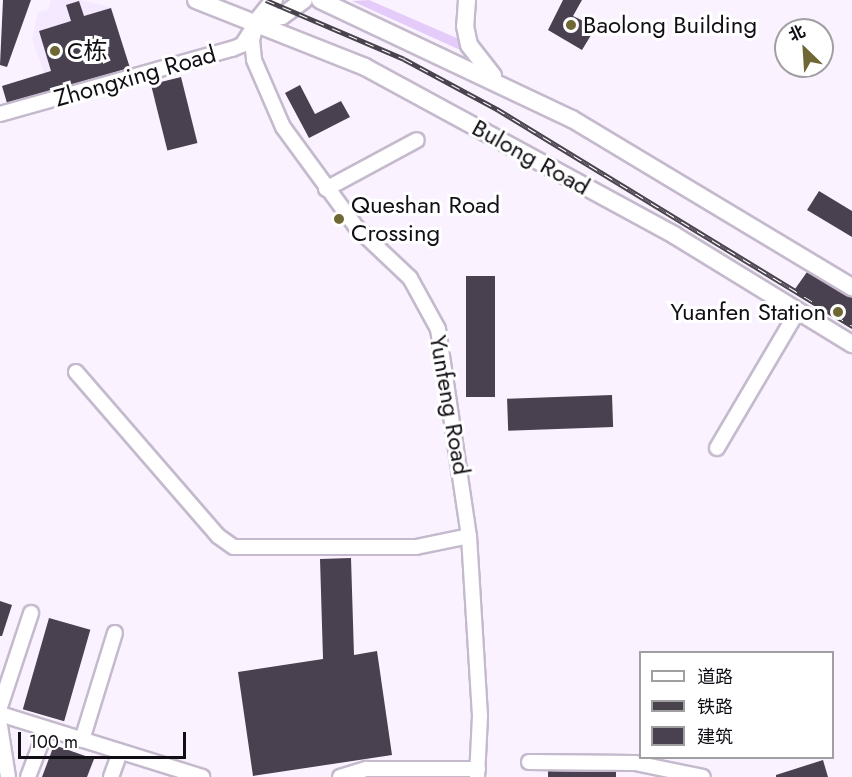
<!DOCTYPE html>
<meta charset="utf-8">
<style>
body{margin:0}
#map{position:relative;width:852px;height:777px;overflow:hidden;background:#faf3ff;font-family:Jost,"Noto Sans SC",sans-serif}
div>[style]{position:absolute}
.built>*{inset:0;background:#f5e9ff}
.green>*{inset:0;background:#e5cbf9}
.building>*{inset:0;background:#494050;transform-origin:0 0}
.roads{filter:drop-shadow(2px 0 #c5bacd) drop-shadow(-2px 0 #c5bacd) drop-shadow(0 2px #c5bacd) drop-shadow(0 -2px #c5bacd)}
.minor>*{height:14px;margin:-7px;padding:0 7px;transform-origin:7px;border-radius:7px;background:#fff}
.major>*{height:16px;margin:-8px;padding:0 8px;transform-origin:8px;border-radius:8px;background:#fff}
.rail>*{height:5px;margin-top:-2.5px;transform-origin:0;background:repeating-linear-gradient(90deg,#fff 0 9px,#48434c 0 18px);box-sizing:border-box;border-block:2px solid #48434c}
.dots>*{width:16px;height:16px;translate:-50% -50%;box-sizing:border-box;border:3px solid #fff;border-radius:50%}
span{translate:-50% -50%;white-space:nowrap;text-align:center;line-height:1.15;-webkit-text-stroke:6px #fff;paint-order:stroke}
.poi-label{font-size:24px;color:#120e15}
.left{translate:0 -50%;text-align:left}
.right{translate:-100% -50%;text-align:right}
.street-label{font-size:24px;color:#120e15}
.legend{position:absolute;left:639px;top:651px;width:195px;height:108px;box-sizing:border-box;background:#fff;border:2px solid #a09fa1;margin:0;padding:8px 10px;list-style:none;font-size:18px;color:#120e15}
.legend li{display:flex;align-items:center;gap:12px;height:30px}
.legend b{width:30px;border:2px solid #a09fa1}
.north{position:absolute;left:774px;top:18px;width:60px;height:60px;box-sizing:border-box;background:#fff;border:2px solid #a09fa1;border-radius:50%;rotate:335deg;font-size:16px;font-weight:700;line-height:24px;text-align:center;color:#120e15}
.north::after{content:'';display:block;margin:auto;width:21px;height:27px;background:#6f6734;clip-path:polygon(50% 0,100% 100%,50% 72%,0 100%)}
.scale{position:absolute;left:18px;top:732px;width:168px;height:27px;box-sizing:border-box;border:3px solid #120e15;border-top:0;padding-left:8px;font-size:18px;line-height:21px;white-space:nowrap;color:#120e15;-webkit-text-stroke:4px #fff;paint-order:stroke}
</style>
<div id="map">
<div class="built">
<i style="clip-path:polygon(51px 0,81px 0,111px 7px,130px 70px,9px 107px,2px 86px,44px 73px,32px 39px,38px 12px,48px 10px)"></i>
</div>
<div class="green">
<i style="clip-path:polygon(369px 0,466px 42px,469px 54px,352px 1px)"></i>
</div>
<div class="building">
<i style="clip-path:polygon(3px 0,31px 0,7px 67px,0 65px)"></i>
<i style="clip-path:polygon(563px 0,582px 0,573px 16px,596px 27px,582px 50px,548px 30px)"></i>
<i style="clip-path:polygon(79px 1px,84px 16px,111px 8px,130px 68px,7px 103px,2px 86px,51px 71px,39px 31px,71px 21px,66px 5px)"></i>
<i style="left:181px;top:77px;width:68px;height:31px;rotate:76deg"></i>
<i style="clip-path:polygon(300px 85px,315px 114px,341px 101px,350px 117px,309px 138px,285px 93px)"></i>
<i style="clip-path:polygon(819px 191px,852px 211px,852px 237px,807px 210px)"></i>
<i style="clip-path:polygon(807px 272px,852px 297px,852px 329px,797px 295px,795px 289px)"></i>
<i style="left:466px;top:276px;width:29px;height:121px"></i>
<i style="left:612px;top:395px;width:32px;height:105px;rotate:88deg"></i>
<i style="clip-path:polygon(351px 558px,354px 655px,377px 651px,392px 755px,253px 776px,238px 672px,323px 659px,320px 559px)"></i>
<i style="clip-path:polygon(0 601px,12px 605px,2px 636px,0 636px)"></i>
<i style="left:49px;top:618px;width:43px;height:95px;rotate:16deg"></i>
<i style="clip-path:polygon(54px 745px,94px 759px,87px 777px,42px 777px)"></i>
<i style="clip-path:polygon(823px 760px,828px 777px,776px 777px,776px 775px)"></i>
<i style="clip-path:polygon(548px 771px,616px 772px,616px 777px,548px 777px)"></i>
</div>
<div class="roads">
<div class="minor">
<i style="left:257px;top:21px;width:20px;rotate:105deg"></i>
<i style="left:252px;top:40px;width:20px;rotate:84deg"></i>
<i style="left:254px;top:60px;width:73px;rotate:66.6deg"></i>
<i style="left:283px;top:127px;width:125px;rotate:53.8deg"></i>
<i style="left:357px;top:228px;width:73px;rotate:43.3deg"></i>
<i style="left:410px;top:278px;width:58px;rotate:61.2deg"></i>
<i style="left:438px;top:329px;width:209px;rotate:81.5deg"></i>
<i style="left:469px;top:536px;width:180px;rotate:86.5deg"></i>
<i style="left:480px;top:716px;width:61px;rotate:92.8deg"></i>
<i style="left:0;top:114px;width:241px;rotate:-15.7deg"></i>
<i style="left:232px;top:49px;width:11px;rotate:-22deg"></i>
<i style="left:242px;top:45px;width:20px;rotate:-57deg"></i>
<i style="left:326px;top:189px;width:103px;rotate:-28.3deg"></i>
<i style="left:76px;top:372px;width:217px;rotate:49.1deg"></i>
<i style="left:218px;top:536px;width:19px;rotate:35deg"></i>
<i style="left:234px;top:547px;width:182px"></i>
<i style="left:416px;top:547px;width:54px;rotate:-11.7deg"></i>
<i style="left:717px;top:448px;width:158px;rotate:-59.5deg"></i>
<i style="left:0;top:707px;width:99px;rotate:-71.7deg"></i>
<i style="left:0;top:714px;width:212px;rotate:17.3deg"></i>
<i style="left:0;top:726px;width:52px;rotate:81.1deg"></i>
<i style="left:82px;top:740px;width:112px;rotate:-72.9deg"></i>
<i style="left:529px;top:762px;width:106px;rotate:0.5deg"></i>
<i style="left:635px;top:763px;width:69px;rotate:11.6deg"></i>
<i style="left:28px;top:777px;width:50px;rotate:-69deg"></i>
<i style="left:111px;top:777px;width:27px;rotate:-70deg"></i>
<i style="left:340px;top:777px;width:28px;rotate:-17deg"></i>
<i style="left:367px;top:769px;width:111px"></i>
</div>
<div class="major">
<i style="left:196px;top:0;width:182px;rotate:21.6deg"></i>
<i style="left:365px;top:67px;width:352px;rotate:28.5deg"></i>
<i style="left:674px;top:235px;width:209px;rotate:31.5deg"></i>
<i style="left:320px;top:0;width:279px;rotate:25.3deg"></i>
<i style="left:572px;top:119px;width:327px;rotate:31deg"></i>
<i style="left:467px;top:0;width:26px;rotate:94deg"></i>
<i style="left:465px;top:26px;width:19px;rotate:78deg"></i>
<i style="left:469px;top:45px;width:39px;rotate:52deg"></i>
<i style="left:257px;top:21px;width:25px;rotate:-11deg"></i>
<i style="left:282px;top:16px;width:27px;rotate:-36deg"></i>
<i style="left:257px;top:21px;width:27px;rotate:-51deg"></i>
</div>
</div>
<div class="rail">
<i style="left:266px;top:0;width:150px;rotate:23.1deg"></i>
<i style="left:404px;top:59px;width:106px;rotate:28.3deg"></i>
<i style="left:497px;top:109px;width:416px;rotate:31.4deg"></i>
</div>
<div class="dots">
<i style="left:571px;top:25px;background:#6f6734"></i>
<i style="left:55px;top:51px;background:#6f6734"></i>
<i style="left:339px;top:219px;background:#6f6734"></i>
<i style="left:838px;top:312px;background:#6f6734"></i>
</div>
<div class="poi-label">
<span class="left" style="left:583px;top:25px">Baolong Building</span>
<span class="left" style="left:67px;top:51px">C栋</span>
<span class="left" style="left:351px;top:219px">Queshan Road<br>Crossing</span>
<span class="right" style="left:826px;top:312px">Yuanfen Station</span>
</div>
<div class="street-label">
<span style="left:135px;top:76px;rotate:-16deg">Zhongxing Road</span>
<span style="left:531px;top:157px;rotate:29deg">Bulong Road</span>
<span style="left:450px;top:405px;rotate:80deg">Yunfeng Road</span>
</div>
<ul class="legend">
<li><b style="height:8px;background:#fff"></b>道路</li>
<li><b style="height:8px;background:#48434c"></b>铁路</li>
<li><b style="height:16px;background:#494050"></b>建筑</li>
</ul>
<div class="north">北</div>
<div class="scale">100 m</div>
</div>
